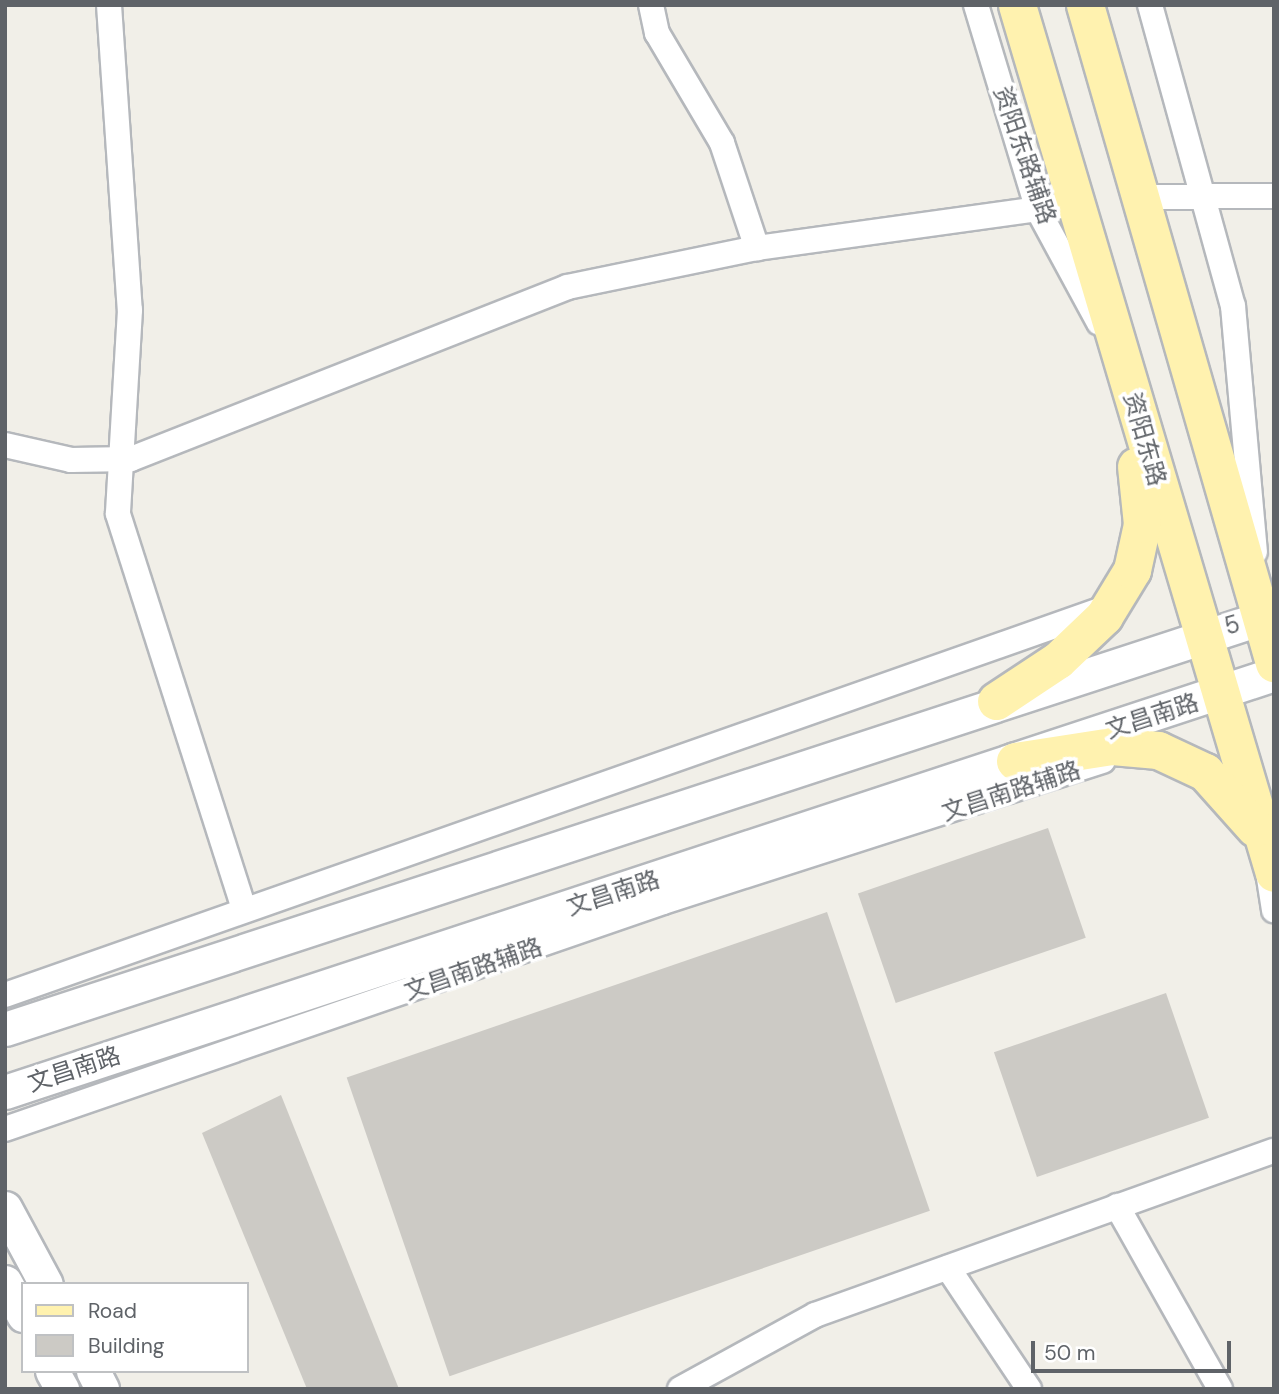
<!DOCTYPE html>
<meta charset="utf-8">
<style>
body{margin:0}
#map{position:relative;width:1279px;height:1394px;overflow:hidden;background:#f1efe8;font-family:"DM Sans","Noto Sans SC",sans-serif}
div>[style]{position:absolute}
.building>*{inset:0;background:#cccac5;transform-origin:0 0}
.roads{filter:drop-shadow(2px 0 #b5b8bc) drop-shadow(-2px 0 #b5b8bc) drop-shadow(0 2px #b5b8bc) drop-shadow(0 -2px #b5b8bc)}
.street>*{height:24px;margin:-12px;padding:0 12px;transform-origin:12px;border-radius:12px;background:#fff}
.secondary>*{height:33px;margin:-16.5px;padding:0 16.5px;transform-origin:16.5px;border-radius:16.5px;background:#fff}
.primary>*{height:37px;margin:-18.5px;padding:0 18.5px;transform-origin:18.5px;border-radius:18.5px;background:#fff2af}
span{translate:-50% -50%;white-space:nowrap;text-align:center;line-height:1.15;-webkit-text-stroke:7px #fff;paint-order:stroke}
.street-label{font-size:24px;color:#5f6368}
.frame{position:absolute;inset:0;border:7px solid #5f6368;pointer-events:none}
.legend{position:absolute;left:21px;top:1282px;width:228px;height:91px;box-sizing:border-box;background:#fff;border:2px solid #bfc1c3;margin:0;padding:9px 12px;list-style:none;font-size:21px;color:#5f6368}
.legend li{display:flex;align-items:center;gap:14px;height:35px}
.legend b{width:35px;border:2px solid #bfc1c3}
.scale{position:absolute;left:1031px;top:1341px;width:200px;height:32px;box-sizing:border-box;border:4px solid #5f6368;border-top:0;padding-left:9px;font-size:21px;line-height:24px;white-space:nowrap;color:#5f6368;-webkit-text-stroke:5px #fff;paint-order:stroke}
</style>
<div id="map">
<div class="building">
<i style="left:1048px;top:828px;width:116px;height:201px;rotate:71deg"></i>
<i style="left:827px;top:912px;width:316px;height:508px;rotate:71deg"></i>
<i style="left:1166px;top:993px;width:132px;height:182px;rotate:71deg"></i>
<i style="clip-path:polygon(281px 1095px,399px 1389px,307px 1389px,202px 1133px)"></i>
</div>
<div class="roads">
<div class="street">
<i style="left:109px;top:5px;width:306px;rotate:86.1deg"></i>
<i style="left:130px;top:310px;width:204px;rotate:93.4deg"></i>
<i style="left:118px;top:514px;width:414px;rotate:72.3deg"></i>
<i style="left:651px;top:5px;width:29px;rotate:78deg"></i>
<i style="left:657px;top:33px;width:128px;rotate:59.4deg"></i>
<i style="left:722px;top:143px;width:111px;rotate:71.6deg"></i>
<i style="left:976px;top:5px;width:214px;rotate:73.2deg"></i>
<i style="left:1038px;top:210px;width:128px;rotate:61.6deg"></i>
<i style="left:1150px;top:5px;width:312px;rotate:74.6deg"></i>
<i style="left:1233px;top:306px;width:247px;rotate:84.9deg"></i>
<i style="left:1141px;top:197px;width:133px;rotate:-0.4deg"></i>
<i style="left:5px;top:445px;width:68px;rotate:12.8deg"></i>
<i style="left:71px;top:460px;width:60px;rotate:-1deg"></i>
<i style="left:131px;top:459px;width:469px;rotate:-21.5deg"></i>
<i style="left:567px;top:287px;width:194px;rotate:-11.6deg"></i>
<i style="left:757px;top:248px;width:322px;rotate:-7.9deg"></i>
<i style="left:1266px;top:859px;width:52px;rotate:81.1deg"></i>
<i style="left:5px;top:995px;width:1167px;rotate:-19.37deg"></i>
<i style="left:5px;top:1129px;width:696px;rotate:-19.03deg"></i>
<i style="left:663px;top:902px;width:462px;rotate:-17.8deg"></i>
<i style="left:1117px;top:1206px;width:210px;rotate:60.6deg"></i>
<i style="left:948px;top:1268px;width:146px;rotate:56.2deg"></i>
<i style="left:680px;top:1389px;width:154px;rotate:-28.7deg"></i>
<i style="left:815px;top:1315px;width:487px;rotate:-19.7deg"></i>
</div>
<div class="secondary">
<i style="left:5px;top:1029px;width:1335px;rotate:-18.11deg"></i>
<i style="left:5px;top:1092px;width:1336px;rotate:-18.23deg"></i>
<i style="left:5px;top:1208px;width:86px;rotate:61.7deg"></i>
<i style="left:5px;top:1282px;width:38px;rotate:61deg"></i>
<i style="left:52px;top:1371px;width:21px;rotate:61deg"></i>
<i style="left:93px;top:1371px;width:20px;rotate:63deg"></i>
</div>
<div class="primary">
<i style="left:1017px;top:5px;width:905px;rotate:73.51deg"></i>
<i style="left:1085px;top:5px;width:685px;rotate:73.97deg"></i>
<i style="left:996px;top:701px;width:74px;rotate:-33.5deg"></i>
<i style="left:1058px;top:660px;width:64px;rotate:-43.7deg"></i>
<i style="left:1104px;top:616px;width:54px;rotate:-58.7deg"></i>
<i style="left:1132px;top:570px;width:47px;rotate:-77.7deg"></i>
<i style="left:1142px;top:524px;width:58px;rotate:-95.9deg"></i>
<i style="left:1015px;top:761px;width:98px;rotate:-8.8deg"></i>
<i style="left:1112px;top:746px;width:46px;rotate:5deg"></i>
<i style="left:1158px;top:750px;width:52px;rotate:25.1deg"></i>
<i style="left:1205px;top:772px;width:75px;rotate:48.2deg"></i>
</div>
</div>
<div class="street-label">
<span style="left:1025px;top:155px;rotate:71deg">资阳东路辅路</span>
<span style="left:1145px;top:439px;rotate:74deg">资阳东路</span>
<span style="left:1232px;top:625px;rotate:-16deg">5</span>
<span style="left:1152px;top:716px;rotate:-18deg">文昌南路</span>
<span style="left:1011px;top:791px;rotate:-18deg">文昌南路辅路</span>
<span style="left:613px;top:893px;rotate:-18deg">文昌南路</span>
<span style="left:473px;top:969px;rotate:-19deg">文昌南路辅路</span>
<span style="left:74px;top:1069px;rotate:-18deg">文昌南路</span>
</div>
<div class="frame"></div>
<ul class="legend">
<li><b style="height:9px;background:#fff2af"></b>Road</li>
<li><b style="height:19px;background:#cccac5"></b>Building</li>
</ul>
<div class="scale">50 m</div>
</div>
